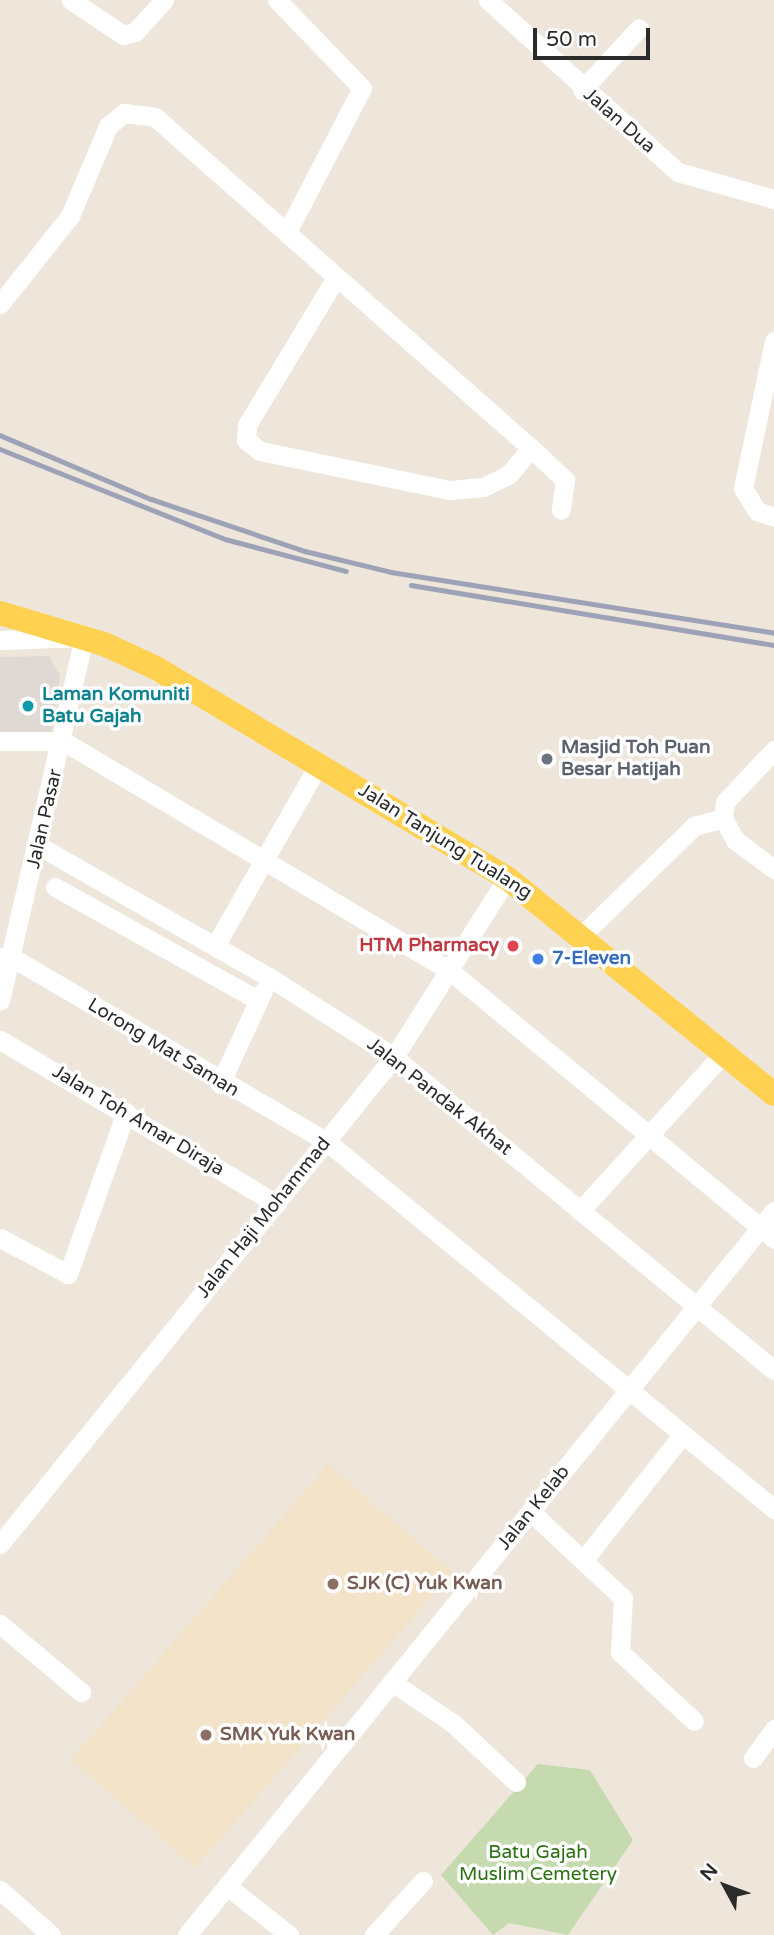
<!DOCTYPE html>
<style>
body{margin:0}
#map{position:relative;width:774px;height:1935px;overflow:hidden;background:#eee6db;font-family:"Varela Round",sans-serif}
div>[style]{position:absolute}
.education>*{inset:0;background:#f2e3c9;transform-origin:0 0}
.cemetery>*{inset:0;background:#c6dab0}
.plaza>*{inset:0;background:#ded9d3}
.minor>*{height:19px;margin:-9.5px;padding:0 9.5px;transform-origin:9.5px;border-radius:9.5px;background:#fff}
.major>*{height:24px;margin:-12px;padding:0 12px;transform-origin:12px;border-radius:12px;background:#ffd150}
.rail>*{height:4.5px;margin:-2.25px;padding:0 2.25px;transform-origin:2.25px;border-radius:2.25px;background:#9da2b7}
.dots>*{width:19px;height:19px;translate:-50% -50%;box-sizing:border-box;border:4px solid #fff;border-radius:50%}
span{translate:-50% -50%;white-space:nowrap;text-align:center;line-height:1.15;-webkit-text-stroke:7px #fff;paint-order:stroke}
.street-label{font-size:19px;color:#2b2b2b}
.culture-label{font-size:19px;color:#0d838f;font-weight:700}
.left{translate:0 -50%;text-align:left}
.worship-label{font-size:19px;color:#5b616d;font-weight:700}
.health-label{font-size:19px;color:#be3a42;font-weight:700}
.right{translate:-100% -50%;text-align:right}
.shop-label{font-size:19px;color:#366cbe;font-weight:700}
.education-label{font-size:19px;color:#785e54;font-weight:700}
.park-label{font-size:19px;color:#297112}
.north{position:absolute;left:690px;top:1851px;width:70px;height:70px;-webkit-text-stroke:5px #fff;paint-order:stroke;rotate:311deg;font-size:19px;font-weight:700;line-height:28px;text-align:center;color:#2b2b2b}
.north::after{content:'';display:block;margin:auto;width:24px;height:32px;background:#2b2b2b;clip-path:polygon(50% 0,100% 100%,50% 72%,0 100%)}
.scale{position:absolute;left:533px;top:28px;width:117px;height:32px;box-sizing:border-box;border:4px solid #2b2b2b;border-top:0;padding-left:9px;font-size:21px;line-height:24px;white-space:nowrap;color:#2b2b2b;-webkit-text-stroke:5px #fff;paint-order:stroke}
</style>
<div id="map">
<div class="education">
<i style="left:328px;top:1464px;width:165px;height:392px;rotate:41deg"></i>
</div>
<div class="cemetery">
<i style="clip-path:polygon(538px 1764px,590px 1770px,633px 1840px,568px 1935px,509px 1923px,493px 1935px,441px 1875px)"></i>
</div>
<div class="plaza">
<i style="clip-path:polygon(49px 656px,60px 676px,51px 737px,0 736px,0 657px)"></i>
</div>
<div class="minor">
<i style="left:71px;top:0;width:63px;rotate:33.9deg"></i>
<i style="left:123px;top:35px;width:12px;rotate:-14deg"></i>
<i style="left:135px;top:32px;width:43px;rotate:-47.8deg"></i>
<i style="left:277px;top:0;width:122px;rotate:46deg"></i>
<i style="left:362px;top:88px;width:160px;rotate:117.5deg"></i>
<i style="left:488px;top:0;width:256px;rotate:42.2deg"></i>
<i style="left:678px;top:172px;width:100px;rotate:15.7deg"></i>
<i style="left:582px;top:90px;width:84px;rotate:-47.4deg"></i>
<i style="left:0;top:304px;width:112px;rotate:-51.5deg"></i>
<i style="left:70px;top:216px;width:98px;rotate:-67.1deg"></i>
<i style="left:108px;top:126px;width:21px;rotate:-39deg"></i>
<i style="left:124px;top:113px;width:31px;rotate:7deg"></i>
<i style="left:155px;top:117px;width:501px;rotate:41.36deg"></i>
<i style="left:531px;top:448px;width:35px;rotate:130deg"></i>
<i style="left:508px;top:475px;width:28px;rotate:154deg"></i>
<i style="left:483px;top:487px;width:34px;rotate:175deg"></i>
<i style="left:449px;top:490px;width:193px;rotate:-168.3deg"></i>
<i style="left:260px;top:451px;width:18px;rotate:-142deg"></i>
<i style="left:246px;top:440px;width:15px;rotate:-86deg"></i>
<i style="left:247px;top:425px;width:170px;rotate:-58.9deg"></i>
<i style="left:774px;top:341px;width:150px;rotate:101.9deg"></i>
<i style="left:743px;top:488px;width:27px;rotate:59deg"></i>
<i style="left:757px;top:511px;width:18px;rotate:19deg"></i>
<i style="left:531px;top:448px;width:47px;rotate:43.3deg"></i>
<i style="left:565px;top:480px;width:30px;rotate:98deg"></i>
<i style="left:0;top:640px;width:84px;rotate:-2deg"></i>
<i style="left:84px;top:637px;width:373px;rotate:103deg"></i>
<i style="left:0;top:741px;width:63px"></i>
<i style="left:63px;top:741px;width:449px;rotate:30.7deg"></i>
<i style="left:449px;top:970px;width:422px;rotate:39.6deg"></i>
<i style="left:774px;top:750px;width:71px;rotate:133.3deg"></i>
<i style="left:725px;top:802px;width:16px;rotate:97deg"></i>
<i style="left:723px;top:818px;width:25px;rotate:61deg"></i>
<i style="left:735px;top:840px;width:49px;rotate:36.6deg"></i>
<i style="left:39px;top:846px;width:265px;rotate:29.7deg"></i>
<i style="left:269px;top:977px;width:148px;rotate:32.6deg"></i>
<i style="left:394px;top:1057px;width:492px;rotate:39.5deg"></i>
<i style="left:55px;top:887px;width:232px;rotate:29.1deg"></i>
<i style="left:581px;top:936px;width:158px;rotate:-44.2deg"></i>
<i style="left:694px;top:826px;width:30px;rotate:-15deg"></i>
<i style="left:215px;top:946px;width:210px;rotate:-60.3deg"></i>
<i style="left:0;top:957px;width:11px"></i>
<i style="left:11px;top:957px;width:365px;rotate:30.3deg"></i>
<i style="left:326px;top:1141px;width:580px;rotate:39.4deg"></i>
<i style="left:0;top:1040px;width:321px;rotate:30.6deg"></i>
<i style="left:220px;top:1084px;width:102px;rotate:-65.2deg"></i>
<i style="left:580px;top:1211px;width:214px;rotate:-47.7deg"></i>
<i style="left:0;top:1238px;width:77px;rotate:27.9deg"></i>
<i style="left:68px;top:1274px;width:172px;rotate:-70.3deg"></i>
<i style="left:531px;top:1512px;width:126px;rotate:43.1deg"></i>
<i style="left:623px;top:1598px;width:54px;rotate:93.2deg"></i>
<i style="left:620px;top:1652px;width:101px;rotate:43deg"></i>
<i style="left:0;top:1544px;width:626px;rotate:-51.03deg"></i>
<i style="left:394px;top:1057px;width:212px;rotate:-57.7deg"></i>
<i style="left:585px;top:1558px;width:157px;rotate:-51.7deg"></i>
<i style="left:0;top:1624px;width:106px;rotate:40deg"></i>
<i style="left:392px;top:1682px;width:75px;rotate:34.1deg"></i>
<i style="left:454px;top:1724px;width:85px;rotate:43.1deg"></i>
<i style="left:753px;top:1758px;width:36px;rotate:-54deg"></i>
<i style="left:227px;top:1886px;width:79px;rotate:38.3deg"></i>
<i style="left:0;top:1890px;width:68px;rotate:41.4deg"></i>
<i style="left:187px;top:1935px;width:932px;rotate:-50.97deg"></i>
<i style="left:374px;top:1935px;width:73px;rotate:-47.8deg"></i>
</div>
<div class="major">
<i style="left:0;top:613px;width:109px;rotate:16.6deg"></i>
<i style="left:104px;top:644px;width:57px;rotate:24.8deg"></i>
<i style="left:156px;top:668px;width:409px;rotate:30.9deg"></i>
<i style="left:507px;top:878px;width:343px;rotate:39deg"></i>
</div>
<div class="rail">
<i style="left:0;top:435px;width:164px;rotate:23deg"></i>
<i style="left:151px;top:499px;width:163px;rotate:18.7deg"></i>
<i style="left:305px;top:551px;width:89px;rotate:13.7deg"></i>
<i style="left:391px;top:572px;width:388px;rotate:9deg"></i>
<i style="left:0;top:449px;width:242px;rotate:21.8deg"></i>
<i style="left:225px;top:539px;width:125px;rotate:14.8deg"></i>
<i style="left:411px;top:585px;width:368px;rotate:9.4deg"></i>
</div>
<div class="dots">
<i style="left:28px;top:706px;background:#0f9aa8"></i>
<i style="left:547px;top:759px;background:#6b7280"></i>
<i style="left:513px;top:946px;background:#e0444e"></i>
<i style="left:538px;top:959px;background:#3f7fe0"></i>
<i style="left:333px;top:1584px;background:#8d6e63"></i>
<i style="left:206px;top:1735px;background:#8d6e63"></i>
</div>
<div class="street-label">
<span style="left:619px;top:121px;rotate:41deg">Jalan Dua</span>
<span style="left:45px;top:819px;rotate:-77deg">Jalan Pasar</span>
<span style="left:445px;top:842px;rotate:32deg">Jalan Tanjung Tualang</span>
<span style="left:163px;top:1048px;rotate:31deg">Lorong Mat Saman</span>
<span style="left:439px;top:1097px;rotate:38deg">Jalan Pandak Akhat</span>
<span style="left:138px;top:1121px;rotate:31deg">Jalan Toh Amar Diraja</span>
<span style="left:264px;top:1218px;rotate:-51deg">Jalan Haji Mohammad</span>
<span style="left:534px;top:1508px;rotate:-51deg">Jalan Kelab</span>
</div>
<div class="culture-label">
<span class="left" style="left:42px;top:706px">Laman Komuniti<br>Batu Gajah</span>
</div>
<div class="worship-label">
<span class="left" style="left:561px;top:759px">Masjid Toh Puan<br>Besar Hatijah</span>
</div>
<div class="health-label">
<span class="right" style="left:499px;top:946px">HTM Pharmacy</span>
</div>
<div class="shop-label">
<span class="left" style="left:552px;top:959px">7-Eleven</span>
</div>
<div class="education-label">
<span class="left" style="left:347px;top:1584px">SJK (C) Yuk Kwan</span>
<span class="left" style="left:220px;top:1735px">SMK Yuk Kwan</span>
</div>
<div class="park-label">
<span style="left:538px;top:1864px">Batu Gajah<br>Muslim Cemetery</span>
</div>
<div class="north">N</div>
<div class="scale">50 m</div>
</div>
